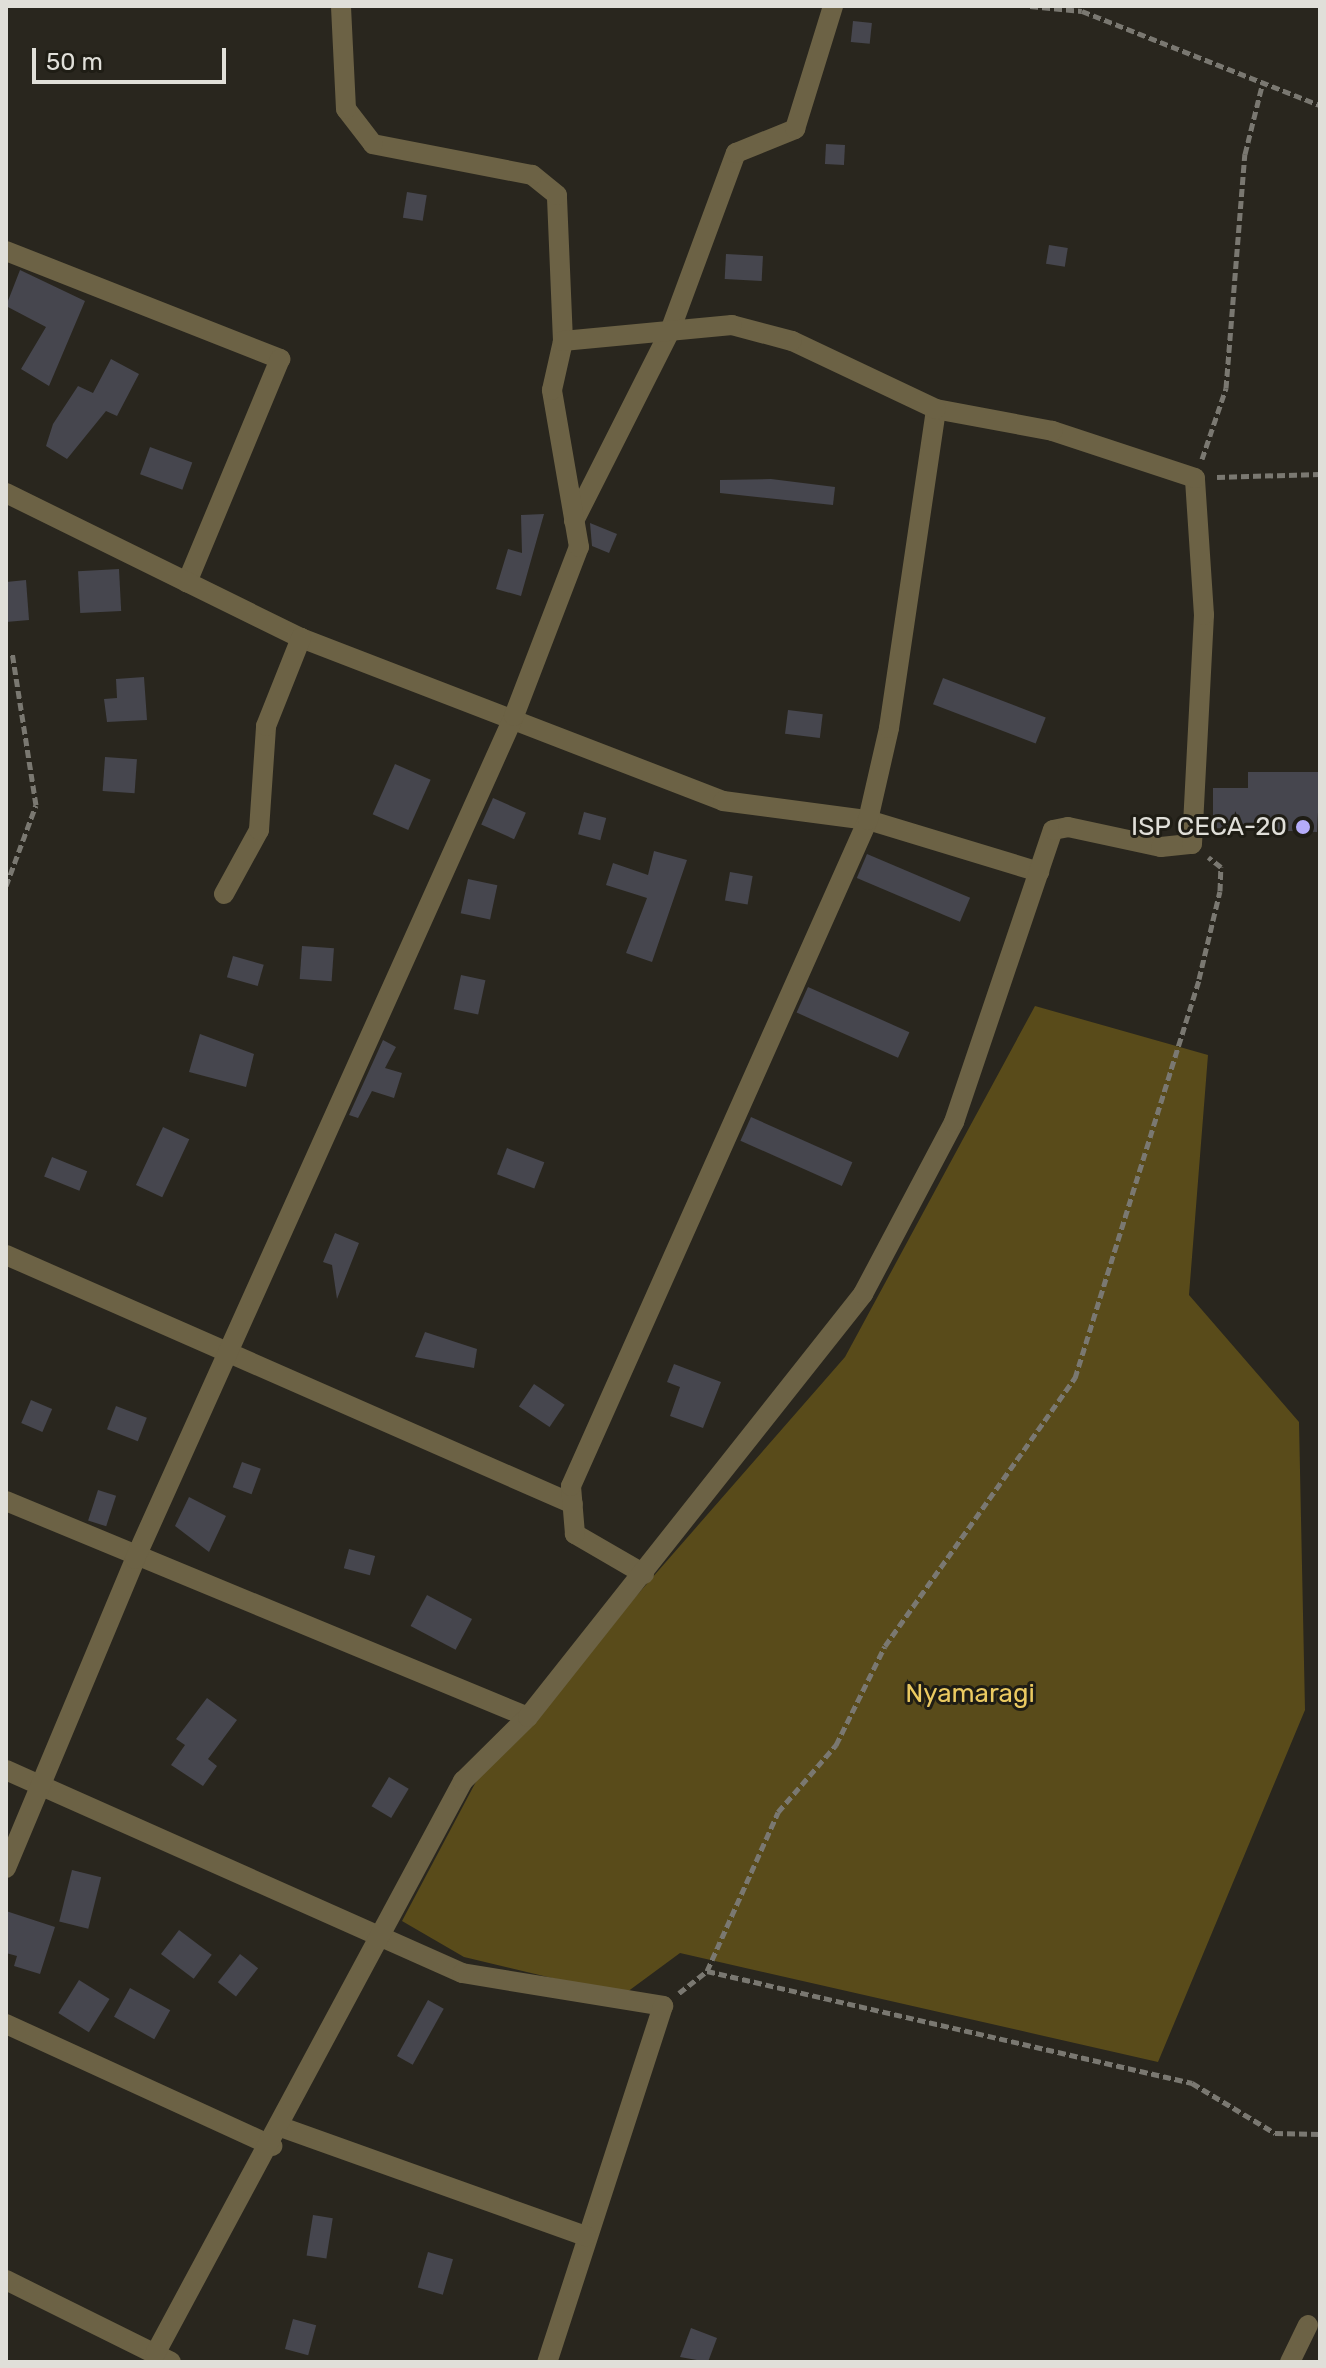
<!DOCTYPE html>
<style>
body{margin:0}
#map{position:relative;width:1326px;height:2368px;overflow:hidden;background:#29261e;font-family:Rubik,sans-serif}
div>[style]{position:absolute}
.green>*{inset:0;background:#594b1a}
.building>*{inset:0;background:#46464e;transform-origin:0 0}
.path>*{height:5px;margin-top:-2.5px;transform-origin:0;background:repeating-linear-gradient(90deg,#7a7871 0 8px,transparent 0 12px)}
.minor>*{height:20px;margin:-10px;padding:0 10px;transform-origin:10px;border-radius:10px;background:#6c6245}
.dots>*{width:22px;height:22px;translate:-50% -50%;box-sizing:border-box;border:4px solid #1f1d15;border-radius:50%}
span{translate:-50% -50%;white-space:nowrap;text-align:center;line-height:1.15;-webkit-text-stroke:6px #1f1d15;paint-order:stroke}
.poi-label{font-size:26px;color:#e0dfd9}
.right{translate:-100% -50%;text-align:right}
.park-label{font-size:26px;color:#ebca61}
.frame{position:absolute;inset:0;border:8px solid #e0dfd9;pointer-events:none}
.scale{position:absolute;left:32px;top:48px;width:194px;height:36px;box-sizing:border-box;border:4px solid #e0dfd9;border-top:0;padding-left:10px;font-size:24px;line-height:28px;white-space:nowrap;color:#e0dfd9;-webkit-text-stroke:6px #1f1d15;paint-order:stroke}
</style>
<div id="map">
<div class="green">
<i style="clip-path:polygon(1035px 1006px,1208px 1055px,1189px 1295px,1299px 1422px,1305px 1710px,1158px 2062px,680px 1953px,623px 1995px,464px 1957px,402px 1921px,479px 1776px,845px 1357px)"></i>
</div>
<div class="building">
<i style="left:853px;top:21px;width:19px;height:21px;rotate:6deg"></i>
<i style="left:826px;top:144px;width:19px;height:20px;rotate:3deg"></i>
<i style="left:407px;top:192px;width:20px;height:26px;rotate:9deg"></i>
<i style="left:1049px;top:245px;width:19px;height:19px;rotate:9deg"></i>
<i style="left:726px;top:254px;width:37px;height:25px;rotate:3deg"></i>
<i style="clip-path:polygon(20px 270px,85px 301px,49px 386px,21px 369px,46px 327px,6px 306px)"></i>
<i style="clip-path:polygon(111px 359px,139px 374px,117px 416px,106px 411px,67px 459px,46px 446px,53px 424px,78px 386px,93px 393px)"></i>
<i style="left:150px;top:447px;width:45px;height:29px;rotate:20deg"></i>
<i style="clip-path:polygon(771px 479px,835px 487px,833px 505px,720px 493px,720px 480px)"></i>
<i style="clip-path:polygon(544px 514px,521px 596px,496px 589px,508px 549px,522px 553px,521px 515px)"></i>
<i style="clip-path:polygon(590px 523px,617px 534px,609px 553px,592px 546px)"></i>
<i style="left:119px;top:569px;width:42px;height:41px;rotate:87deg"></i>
<i style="clip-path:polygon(26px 580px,29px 620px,6px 622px,6px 582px)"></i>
<i style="clip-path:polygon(144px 677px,147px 720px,107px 722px,104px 699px,117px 698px,116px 679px)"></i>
<i style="left:943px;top:678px;width:110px;height:28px;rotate:21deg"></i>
<i style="left:788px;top:710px;width:35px;height:24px;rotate:7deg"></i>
<i style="left:105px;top:757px;width:32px;height:34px;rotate:4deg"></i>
<i style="left:395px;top:764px;width:39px;height:55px;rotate:24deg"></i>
<i style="clip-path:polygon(1248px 772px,1320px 772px,1317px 832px,1213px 828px,1213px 788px,1248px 788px)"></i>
<i style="left:493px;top:798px;width:36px;height:29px;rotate:24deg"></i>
<i style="left:584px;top:812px;width:23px;height:23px;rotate:15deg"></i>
<i style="clip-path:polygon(654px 851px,687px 860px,652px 962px,626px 953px,647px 898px,606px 885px,613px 863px,648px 875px)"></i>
<i style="left:867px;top:854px;width:112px;height:26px;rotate:23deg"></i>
<i style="left:730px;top:872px;width:23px;height:29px;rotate:10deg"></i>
<i style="left:468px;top:879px;width:30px;height:35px;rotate:12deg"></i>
<i style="left:302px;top:946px;width:32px;height:33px;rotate:4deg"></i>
<i style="left:233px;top:956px;width:32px;height:22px;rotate:16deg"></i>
<i style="left:461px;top:975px;width:25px;height:35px;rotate:12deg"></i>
<i style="left:808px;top:987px;width:111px;height:28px;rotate:24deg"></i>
<i style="clip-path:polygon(200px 1034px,254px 1054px,246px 1087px,189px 1072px)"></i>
<i style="clip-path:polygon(383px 1040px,396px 1047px,385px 1068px,402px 1073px,394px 1098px,372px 1091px,358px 1118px,349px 1115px)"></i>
<i style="left:751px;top:1117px;width:111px;height:26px;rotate:24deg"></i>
<i style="left:163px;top:1127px;width:29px;height:64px;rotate:25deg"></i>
<i style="left:507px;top:1148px;width:40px;height:28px;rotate:21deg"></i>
<i style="left:52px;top:1157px;width:38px;height:21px;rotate:22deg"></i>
<i style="clip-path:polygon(335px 1233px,359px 1243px,337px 1299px,332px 1265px,323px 1262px)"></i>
<i style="clip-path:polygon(425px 1332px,477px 1349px,474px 1368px,415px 1357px)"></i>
<i style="clip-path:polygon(674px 1364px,721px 1382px,703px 1428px,670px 1416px,680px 1387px,667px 1382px)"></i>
<i style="left:534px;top:1384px;width:37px;height:27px;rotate:34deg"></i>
<i style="left:31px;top:1400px;width:23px;height:25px;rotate:23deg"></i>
<i style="left:116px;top:1406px;width:33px;height:25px;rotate:21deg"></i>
<i style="left:242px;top:1462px;width:20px;height:27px;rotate:20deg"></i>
<i style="left:98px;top:1490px;width:19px;height:32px;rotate:18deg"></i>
<i style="clip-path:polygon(189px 1497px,226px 1516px,209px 1552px,175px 1526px)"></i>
<i style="left:349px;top:1549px;width:27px;height:20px;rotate:15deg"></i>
<i style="left:427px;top:1595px;width:51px;height:35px;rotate:28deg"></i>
<i style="clip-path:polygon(207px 1698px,237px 1720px,208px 1759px,217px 1766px,203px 1786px,171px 1765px,185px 1745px,176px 1739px)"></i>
<i style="left:389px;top:1777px;width:23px;height:34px;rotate:31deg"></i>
<i style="left:72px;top:1870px;width:30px;height:53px;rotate:14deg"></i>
<i style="clip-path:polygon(6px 1911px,55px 1927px,40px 1974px,14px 1966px,17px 1956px,6px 1953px)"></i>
<i style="left:179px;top:1930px;width:41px;height:30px;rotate:37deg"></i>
<i style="left:240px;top:1954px;width:23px;height:36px;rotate:38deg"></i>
<i style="left:79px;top:1980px;width:36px;height:39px;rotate:32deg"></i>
<i style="left:130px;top:1988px;width:46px;height:33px;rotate:29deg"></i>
<i style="left:428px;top:2000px;width:18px;height:64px;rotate:29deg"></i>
<i style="left:313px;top:2215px;width:20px;height:41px;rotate:9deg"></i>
<i style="left:428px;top:2252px;width:26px;height:37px;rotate:16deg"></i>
<i style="left:293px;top:2319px;width:24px;height:31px;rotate:15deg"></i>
<i style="clip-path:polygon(691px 2328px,717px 2338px,708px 2362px,680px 2357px)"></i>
</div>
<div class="path">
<i style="left:1030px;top:6px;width:52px;rotate:5.5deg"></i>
<i style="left:1082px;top:11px;width:256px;rotate:21.6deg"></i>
<i style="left:1202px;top:459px;width:75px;rotate:-71.3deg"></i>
<i style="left:1226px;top:388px;width:235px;rotate:-85.4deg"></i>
<i style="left:1245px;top:154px;width:74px;rotate:-76deg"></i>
<i style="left:1217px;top:477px;width:103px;rotate:-1.7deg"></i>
<i style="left:6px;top:886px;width:86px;rotate:-69.7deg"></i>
<i style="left:36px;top:805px;width:155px;rotate:-98.9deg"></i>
<i style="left:707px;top:1971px;width:498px;rotate:13deg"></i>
<i style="left:1192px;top:2083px;width:97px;rotate:31.1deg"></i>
<i style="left:1275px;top:2133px;width:45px;rotate:1.3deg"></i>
<i style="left:679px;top:1993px;width:36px;rotate:-38deg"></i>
<i style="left:707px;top:1971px;width:174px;rotate:-65.9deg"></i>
<i style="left:778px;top:1812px;width:89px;rotate:-49.1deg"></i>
<i style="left:836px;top:1745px;width:110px;rotate:-63.7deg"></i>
<i style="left:885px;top:1646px;width:329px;rotate:-54.7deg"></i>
<i style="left:1075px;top:1378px;width:418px;rotate:-72.7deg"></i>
<i style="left:1199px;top:979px;width:90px;rotate:-76.6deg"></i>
<i style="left:1220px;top:891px;width:24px;rotate:-88deg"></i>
<i style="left:1221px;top:867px;width:16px;rotate:-142deg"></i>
</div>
<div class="minor">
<i style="left:6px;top:251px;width:295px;rotate:21.5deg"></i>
<i style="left:280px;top:359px;width:242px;rotate:112.6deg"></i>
<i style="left:6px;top:493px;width:329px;rotate:26.2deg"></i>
<i style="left:301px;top:638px;width:452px;rotate:21.1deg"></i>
<i style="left:723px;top:801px;width:146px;rotate:7.5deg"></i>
<i style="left:868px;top:820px;width:179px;rotate:16.9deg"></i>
<i style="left:574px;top:521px;width:213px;rotate:-63.2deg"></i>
<i style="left:670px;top:331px;width:190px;rotate:-69.7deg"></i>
<i style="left:736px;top:153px;width:64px;rotate:-22.1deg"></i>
<i style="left:795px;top:129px;width:129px;rotate:-72.8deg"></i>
<i style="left:224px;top:894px;width:73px;rotate:-61.3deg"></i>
<i style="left:259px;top:830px;width:104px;rotate:-86.1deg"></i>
<i style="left:266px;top:726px;width:95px;rotate:-68.3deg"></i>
<i style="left:6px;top:1255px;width:619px;rotate:23.71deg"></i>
<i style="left:6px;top:1501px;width:565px;rotate:22.48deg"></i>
<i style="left:644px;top:1574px;width:80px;rotate:-149.9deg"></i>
<i style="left:575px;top:1534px;width:48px;rotate:-94.8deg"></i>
<i style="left:571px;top:1486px;width:729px;rotate:-65.97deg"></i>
<i style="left:868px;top:820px;width:94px;rotate:-77.1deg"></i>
<i style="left:889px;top:728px;width:322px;rotate:-81.6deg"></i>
<i style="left:6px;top:1770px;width:499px;rotate:24deg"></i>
<i style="left:462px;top:1973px;width:204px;rotate:9.3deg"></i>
<i style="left:663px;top:2006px;width:374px;rotate:108deg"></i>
<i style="left:6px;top:1868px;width:335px;rotate:-67.3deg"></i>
<i style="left:135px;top:1559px;width:924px;rotate:-65.79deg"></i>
<i style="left:514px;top:716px;width:181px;rotate:-69deg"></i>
<i style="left:579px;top:547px;width:159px;rotate:-99.8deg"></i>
<i style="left:552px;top:390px;width:50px;rotate:-77.3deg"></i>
<i style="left:563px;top:341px;width:146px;rotate:-92.4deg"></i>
<i style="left:557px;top:195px;width:32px;rotate:-141deg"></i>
<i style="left:532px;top:175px;width:162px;rotate:-169deg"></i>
<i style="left:373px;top:144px;width:44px;rotate:-127.6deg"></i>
<i style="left:346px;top:109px;width:103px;rotate:-92.8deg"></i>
<i style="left:6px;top:2024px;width:293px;rotate:24.6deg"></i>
<i style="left:281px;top:2127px;width:324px;rotate:19.7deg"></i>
<i style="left:6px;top:2280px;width:184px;rotate:26.4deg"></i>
<i style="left:155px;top:2354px;width:651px;rotate:-61.74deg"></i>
<i style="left:463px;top:1781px;width:91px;rotate:-44.6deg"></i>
<i style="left:528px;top:1717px;width:540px;rotate:-51.62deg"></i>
<i style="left:863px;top:1294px;width:195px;rotate:-62.1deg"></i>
<i style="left:954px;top:1122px;width:308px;rotate:-71.3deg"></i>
<i style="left:1053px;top:830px;width:15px;rotate:-11deg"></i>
<i style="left:1068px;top:827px;width:95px;rotate:12.1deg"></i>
<i style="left:1161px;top:847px;width:31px;rotate:-6deg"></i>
<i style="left:1192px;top:844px;width:229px;rotate:-87deg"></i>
<i style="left:1204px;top:615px;width:137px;rotate:-93.8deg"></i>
<i style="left:1195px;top:478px;width:150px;rotate:-161.7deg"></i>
<i style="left:1053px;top:431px;width:119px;rotate:-169.4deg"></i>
<i style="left:936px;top:409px;width:159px;rotate:-154.7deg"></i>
<i style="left:792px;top:341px;width:62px;rotate:-165.1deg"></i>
<i style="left:732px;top:325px;width:170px;rotate:174.6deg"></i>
<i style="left:1290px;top:2362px;width:41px;rotate:-64.1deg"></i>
</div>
<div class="dots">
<i style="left:1303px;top:827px;background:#b5acf9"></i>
</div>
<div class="poi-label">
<span class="right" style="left:1287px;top:827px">ISP CECA-20</span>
</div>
<div class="park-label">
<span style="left:970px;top:1694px">Nyamaragi</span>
</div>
<div class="frame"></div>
<div class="scale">50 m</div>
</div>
